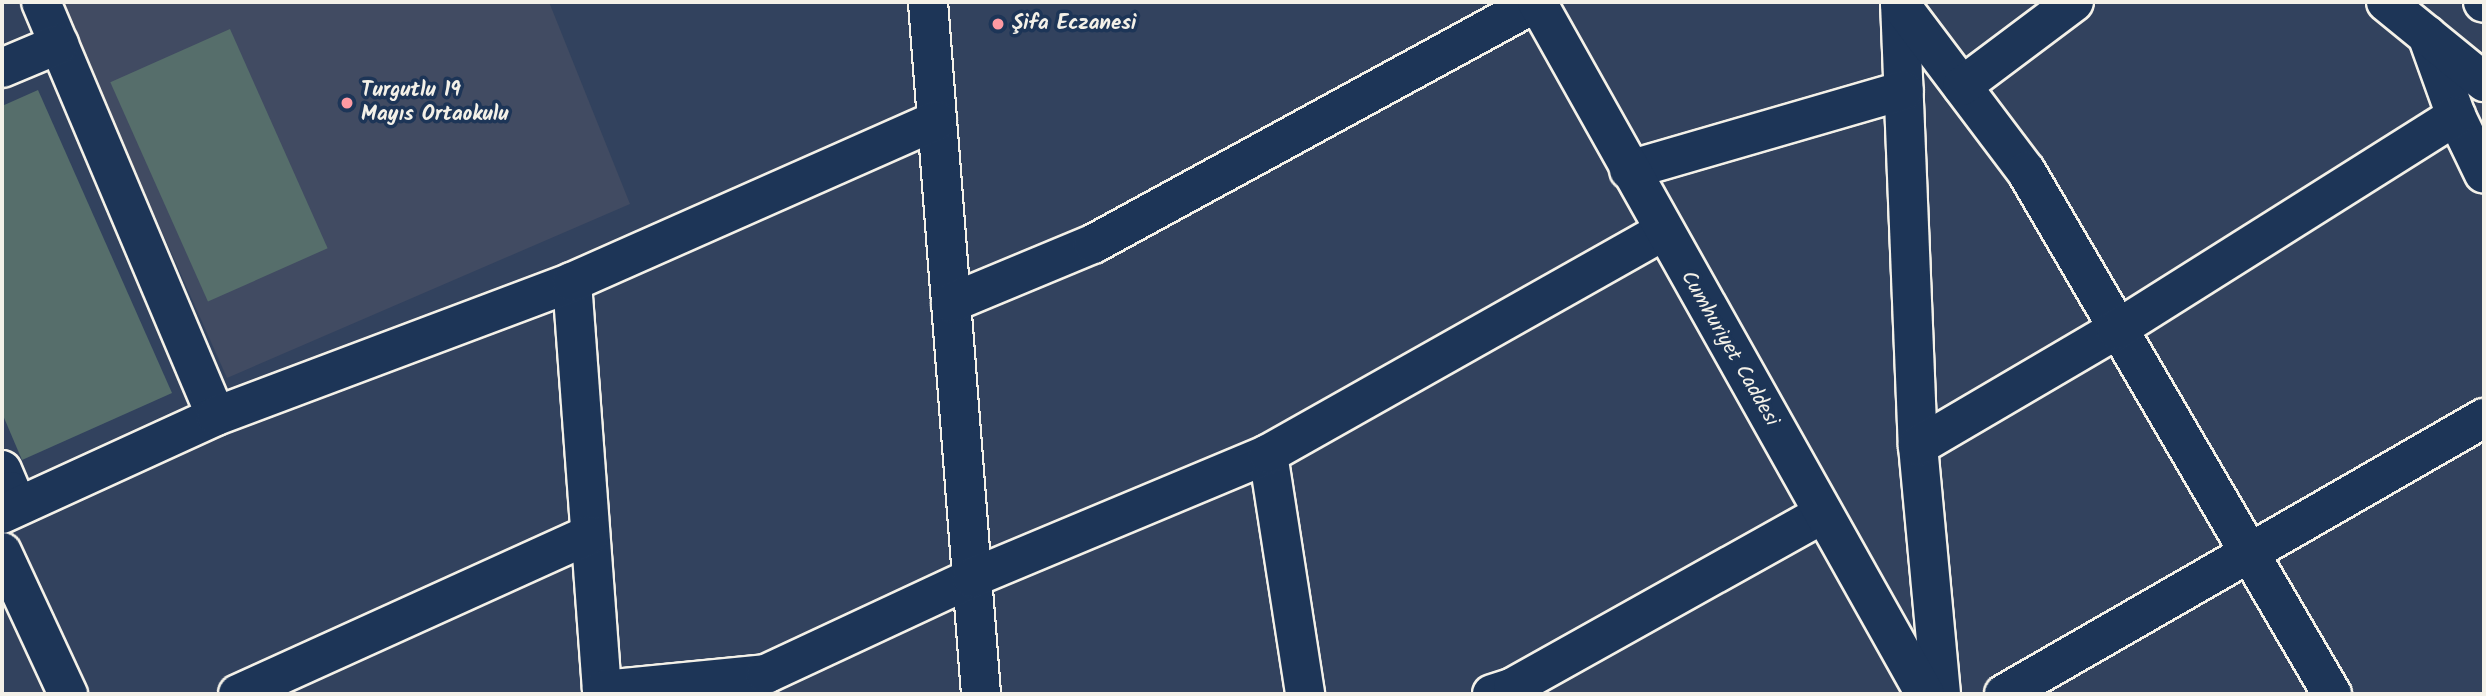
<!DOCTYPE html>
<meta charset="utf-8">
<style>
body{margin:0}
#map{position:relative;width:2486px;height:696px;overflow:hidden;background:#32425e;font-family:Kalam,sans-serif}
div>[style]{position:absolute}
.built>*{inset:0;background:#414b62}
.green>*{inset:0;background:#566e6b;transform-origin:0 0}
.roads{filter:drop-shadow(2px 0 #f4f1e8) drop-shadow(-2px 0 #f4f1e8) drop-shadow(0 2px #f4f1e8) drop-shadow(0 -2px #f4f1e8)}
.minor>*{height:38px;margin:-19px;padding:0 19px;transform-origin:19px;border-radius:19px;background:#1d3557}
.major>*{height:38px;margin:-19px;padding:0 19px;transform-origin:19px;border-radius:19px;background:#1d3557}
.dots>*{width:19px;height:19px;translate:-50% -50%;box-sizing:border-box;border:4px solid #1d3557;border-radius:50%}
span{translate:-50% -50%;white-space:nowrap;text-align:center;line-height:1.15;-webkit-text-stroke:7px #1d3557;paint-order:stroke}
.poi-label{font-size:21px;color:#f4f1e8;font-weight:700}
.left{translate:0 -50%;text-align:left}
.street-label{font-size:21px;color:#f4f1e8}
.frame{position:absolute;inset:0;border:4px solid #f4f1e8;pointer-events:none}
</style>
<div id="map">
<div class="built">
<i style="clip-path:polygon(60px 2px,549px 2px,630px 204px,227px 378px)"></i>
</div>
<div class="green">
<i style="left:230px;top:29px;width:240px;height:131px;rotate:66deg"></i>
<i style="clip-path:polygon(38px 90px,172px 393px,22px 460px,2px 413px,2px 106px)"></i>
</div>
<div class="roads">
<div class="minor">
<i style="left:41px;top:2px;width:449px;rotate:67.1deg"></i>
<i style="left:928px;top:2px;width:694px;rotate:85.62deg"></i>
<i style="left:1900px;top:2px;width:444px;rotate:87.7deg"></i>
<i style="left:1918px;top:446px;width:249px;rotate:84.7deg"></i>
<i style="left:1900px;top:4px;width:209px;rotate:53deg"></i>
<i style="left:2026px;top:171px;width:606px;rotate:59.67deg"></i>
<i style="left:2427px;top:35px;width:86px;rotate:70.3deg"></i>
<i style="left:2456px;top:116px;width:64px;rotate:64.2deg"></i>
<i style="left:2px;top:68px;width:62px;rotate:-22.8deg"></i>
<i style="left:1962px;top:86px;width:140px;rotate:-36.9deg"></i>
<i style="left:1629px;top:170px;width:286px;rotate:-16.2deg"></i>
<i style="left:572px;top:282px;width:413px;rotate:85.8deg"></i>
<i style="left:951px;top:303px;width:154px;rotate:-22.6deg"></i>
<i style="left:1093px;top:244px;width:506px;rotate:-28.59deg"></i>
<i style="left:1918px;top:446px;width:229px;rotate:-30.4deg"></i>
<i style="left:2116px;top:330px;width:402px;rotate:-32.2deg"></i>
<i style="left:1268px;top:454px;width:243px;rotate:81.2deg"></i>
<i style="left:2px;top:470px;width:23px;rotate:67deg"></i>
<i style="left:11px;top:491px;width:14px;rotate:129deg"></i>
<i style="left:2px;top:514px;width:235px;rotate:-24.6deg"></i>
<i style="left:216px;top:416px;width:380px;rotate:-20.6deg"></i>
<i style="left:572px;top:282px;width:399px;rotate:-23.9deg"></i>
<i style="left:2px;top:552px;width:157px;rotate:65.1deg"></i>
<i style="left:602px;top:690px;width:165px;rotate:-5.6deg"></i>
<i style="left:766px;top:674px;width:227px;rotate:-25deg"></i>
<i style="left:972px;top:578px;width:321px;rotate:-22.7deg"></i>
<i style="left:1268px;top:454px;width:454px;rotate:-29.4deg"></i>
<i style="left:238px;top:694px;width:385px;rotate:-24.4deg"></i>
<i style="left:1492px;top:694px;width:22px;rotate:-18deg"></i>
<i style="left:1513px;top:687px;width:355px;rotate:-29.2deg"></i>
<i style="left:2004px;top:694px;width:554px;rotate:-29.9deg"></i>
</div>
<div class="major">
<i style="left:1537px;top:2px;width:793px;rotate:60.72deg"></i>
<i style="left:2386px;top:2px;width:127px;rotate:39.2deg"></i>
<i style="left:2483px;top:2px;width:1px;rotate:45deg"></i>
</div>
</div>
<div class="dots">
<i style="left:998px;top:24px;background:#ff9aa2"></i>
<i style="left:347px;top:103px;background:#ff9aa2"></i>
</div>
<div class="poi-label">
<span class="left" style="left:1012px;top:24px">Şifa Eczanesi</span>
<span class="left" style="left:361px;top:103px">Turgutlu 19<br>Mayıs Ortaokulu</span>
</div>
<div class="street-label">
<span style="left:1729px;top:349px;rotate:60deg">Cumhuriyet Caddesi</span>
</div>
<div class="frame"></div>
</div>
